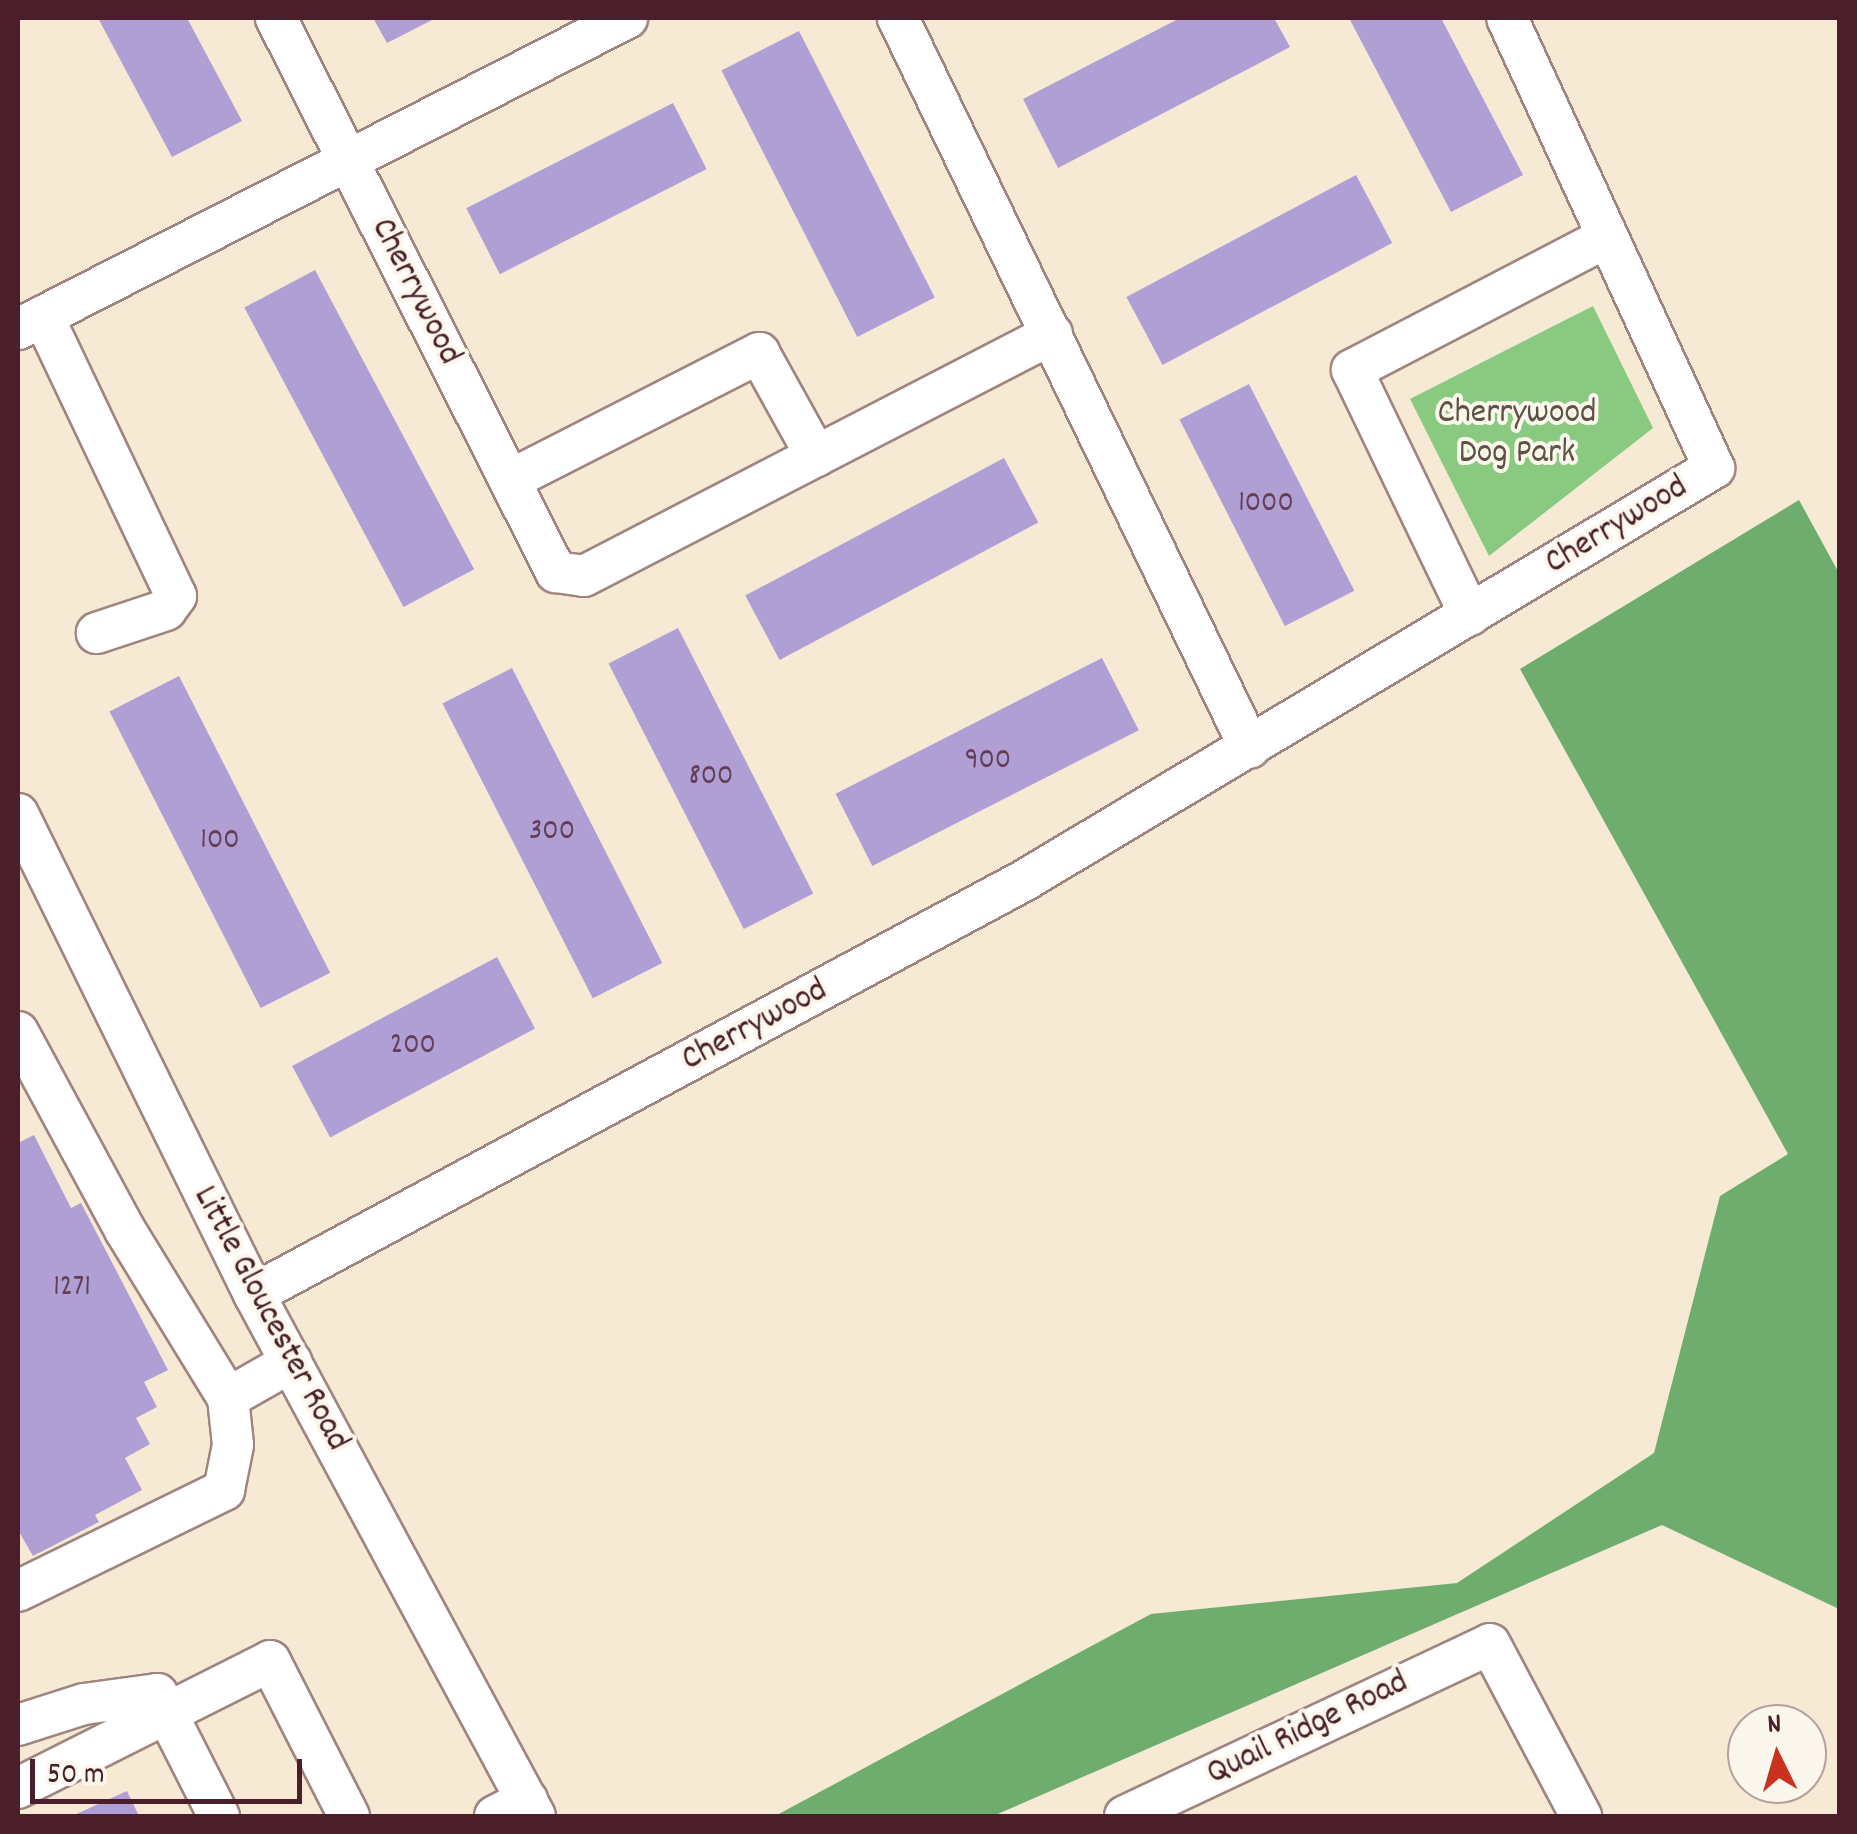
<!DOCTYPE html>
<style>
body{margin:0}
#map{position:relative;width:1857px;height:1834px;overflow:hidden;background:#f6ead4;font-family:Dekko,sans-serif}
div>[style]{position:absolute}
.green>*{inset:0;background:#89c980}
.forest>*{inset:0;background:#6ead6e}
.building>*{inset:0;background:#af9fd5;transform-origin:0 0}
.roads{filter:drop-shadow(2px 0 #a08480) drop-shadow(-2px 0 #a08480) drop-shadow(0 2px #a08480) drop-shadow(0 -2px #a08480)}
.minor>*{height:40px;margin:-20px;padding:0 20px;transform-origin:20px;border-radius:20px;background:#fff}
span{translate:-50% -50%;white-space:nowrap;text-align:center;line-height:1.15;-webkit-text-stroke:8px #fbf7ec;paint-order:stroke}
.number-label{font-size:30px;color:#633f56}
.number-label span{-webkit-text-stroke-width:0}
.street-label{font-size:35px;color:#4a1f2b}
.park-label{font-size:35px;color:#5d5244}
.frame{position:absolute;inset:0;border:20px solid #4a1f2b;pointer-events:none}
.north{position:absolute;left:1727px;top:1704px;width:100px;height:100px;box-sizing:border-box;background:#fbf7ec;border:2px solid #b4a19f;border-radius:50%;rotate:355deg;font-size:28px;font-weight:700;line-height:40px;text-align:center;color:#4a1f2b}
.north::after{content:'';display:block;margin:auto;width:35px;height:45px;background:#c8321e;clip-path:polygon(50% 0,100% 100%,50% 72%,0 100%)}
.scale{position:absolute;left:30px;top:1759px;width:272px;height:45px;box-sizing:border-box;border:5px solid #4a1f2b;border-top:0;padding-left:12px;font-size:30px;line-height:35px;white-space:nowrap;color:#4a1f2b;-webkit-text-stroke:8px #fbf7ec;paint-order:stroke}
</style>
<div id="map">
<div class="green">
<i style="clip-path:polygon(1593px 306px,1653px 428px,1489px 556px,1410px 399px)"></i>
</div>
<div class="forest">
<i style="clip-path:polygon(1799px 500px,1840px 575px,1839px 1609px,1662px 1525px,993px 1816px,775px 1816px,1151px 1614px,1457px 1583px,1654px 1453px,1720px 1196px,1788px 1154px,1520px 669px)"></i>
</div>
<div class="building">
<i style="clip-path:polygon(98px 18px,187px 18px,242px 121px,172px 157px)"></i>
<i style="clip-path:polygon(373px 18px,436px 18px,387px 43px)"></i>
<i style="clip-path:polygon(1180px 18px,1274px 18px,1290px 47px,1058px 168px,1023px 99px)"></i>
<i style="clip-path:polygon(1349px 18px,1441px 18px,1523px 175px,1451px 212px)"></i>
<i style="left:799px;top:31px;width:299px;height:87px;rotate:63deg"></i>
<i style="left:673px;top:103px;width:74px;height:232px;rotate:63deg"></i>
<i style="left:1356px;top:175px;width:77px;height:260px;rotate:62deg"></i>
<i style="left:315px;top:270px;width:339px;height:80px;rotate:62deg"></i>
<i style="left:1249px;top:384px;width:232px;height:78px;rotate:63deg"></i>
<i style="left:1004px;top:458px;width:73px;height:293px;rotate:62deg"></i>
<i style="left:678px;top:628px;width:298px;height:78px;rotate:63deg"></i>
<i style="left:1102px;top:658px;width:81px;height:299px;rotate:63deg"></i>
<i style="left:512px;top:668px;width:331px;height:78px;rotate:63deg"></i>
<i style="left:179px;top:676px;width:333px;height:78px;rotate:63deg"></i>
<i style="left:497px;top:957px;width:81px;height:232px;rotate:62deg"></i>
<i style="clip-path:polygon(34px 1135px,71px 1208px,81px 1203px,168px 1370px,144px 1382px,157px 1407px,136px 1418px,150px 1444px,125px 1458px,142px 1490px,95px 1515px,99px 1522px,33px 1556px,18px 1530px,18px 1143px)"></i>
<i style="clip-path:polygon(127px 1791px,139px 1816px,72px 1816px)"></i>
</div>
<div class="roads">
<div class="minor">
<i style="left:276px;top:18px;width:621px;rotate:63.19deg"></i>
<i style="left:556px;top:572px;width:28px;rotate:8deg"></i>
<i style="left:584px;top:576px;width:527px;rotate:-27.34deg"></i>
<i style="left:898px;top:18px;width:810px;rotate:64.26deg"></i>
<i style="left:43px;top:316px;width:310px;rotate:64.6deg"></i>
<i style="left:176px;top:596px;width:17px;rotate:126deg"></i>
<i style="left:166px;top:610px;width:73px;rotate:161.6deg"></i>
<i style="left:18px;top:329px;width:684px;rotate:-27.05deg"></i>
<i style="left:510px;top:480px;width:280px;rotate:-27deg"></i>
<i style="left:759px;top:353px;width:118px;rotate:61deg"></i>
<i style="left:1470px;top:615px;width:272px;rotate:-115.7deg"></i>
<i style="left:1352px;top:370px;width:288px;rotate:-27.5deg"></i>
<i style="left:18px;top:814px;width:535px;rotate:63.82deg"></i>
<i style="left:254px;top:1294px;width:593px;rotate:61.71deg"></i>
<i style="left:18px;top:1032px;width:225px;rotate:61.6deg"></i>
<i style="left:125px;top:1230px;width:197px;rotate:58.5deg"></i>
<i style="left:228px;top:1398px;width:47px;rotate:83.9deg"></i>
<i style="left:233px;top:1445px;width:46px;rotate:101.3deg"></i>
<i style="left:224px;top:1490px;width:229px;rotate:153.9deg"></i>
<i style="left:254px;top:1294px;width:875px;rotate:-28.23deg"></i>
<i style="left:1025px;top:880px;width:803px;rotate:-30.88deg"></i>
<i style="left:1714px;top:468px;width:495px;rotate:-114.7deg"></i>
<i style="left:228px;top:1398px;width:73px;rotate:-29.7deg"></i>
<i style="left:18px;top:1725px;width:69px;rotate:-17.7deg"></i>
<i style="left:84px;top:1704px;width:74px;rotate:-7.8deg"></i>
<i style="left:157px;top:1694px;width:137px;rotate:63.1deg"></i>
<i style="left:18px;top:1788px;width:282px;rotate:-26.7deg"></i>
<i style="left:270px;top:1661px;width:174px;rotate:63deg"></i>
<i style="left:495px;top:1816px;width:36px;rotate:-27deg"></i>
<i style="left:1125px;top:1816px;width:403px;rotate:-25.2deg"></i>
<i style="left:1490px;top:1644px;width:195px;rotate:62.1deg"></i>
</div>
</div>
<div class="number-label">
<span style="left:1266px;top:505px">1000</span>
<span style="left:988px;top:762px">900</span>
<span style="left:711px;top:778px">800</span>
<span style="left:552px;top:833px">300</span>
<span style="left:220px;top:842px">100</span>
<span style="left:413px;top:1047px">200</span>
<span style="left:72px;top:1289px">1271</span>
</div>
<div class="street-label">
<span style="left:415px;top:292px;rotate:63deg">Cherrywood</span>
<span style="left:1617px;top:526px;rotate:-31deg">Cherrywood</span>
<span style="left:755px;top:1026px;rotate:-28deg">Cherrywood</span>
<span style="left:270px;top:1319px;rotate:62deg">Little Gloucester Road</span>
<span style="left:1308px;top:1729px;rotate:-26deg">Quail Ridge Road</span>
</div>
<div class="park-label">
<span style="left:1517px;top:434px">Cherrywood<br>Dog Park</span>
</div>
<div class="frame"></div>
<div class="north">N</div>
<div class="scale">50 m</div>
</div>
